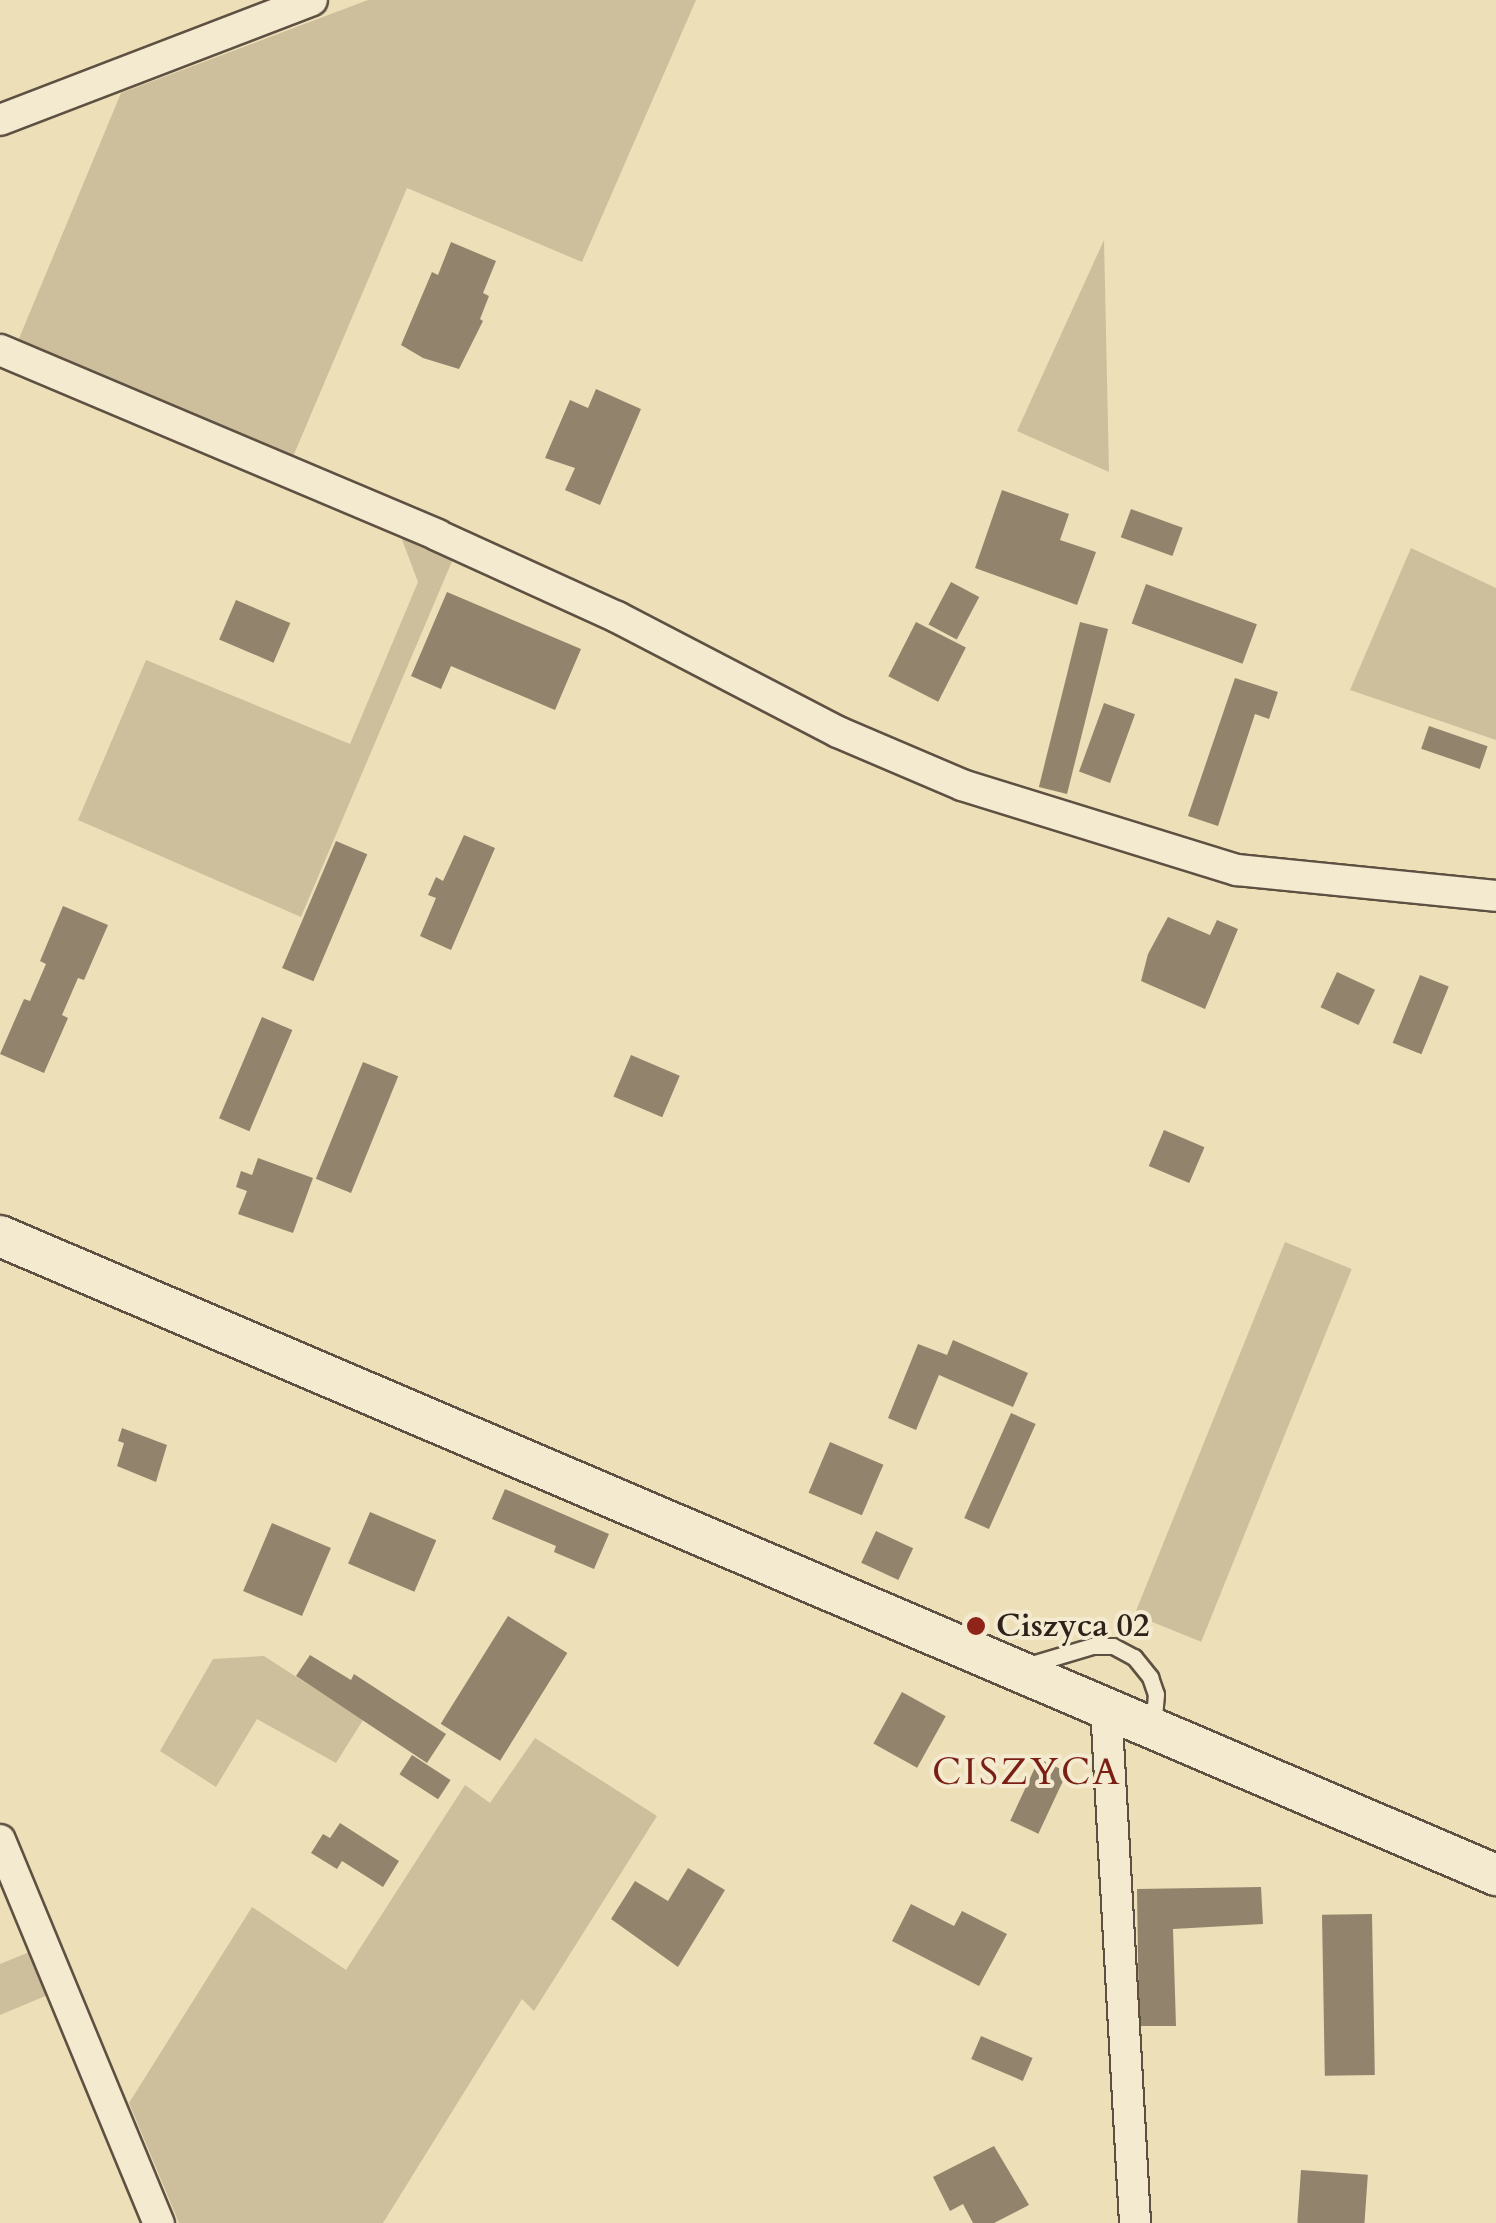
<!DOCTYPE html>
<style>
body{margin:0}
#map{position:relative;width:1496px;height:2223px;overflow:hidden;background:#eddfb7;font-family:Cardo,serif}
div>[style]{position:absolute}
.green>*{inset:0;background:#cdbf9c;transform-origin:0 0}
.building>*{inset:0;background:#92846c;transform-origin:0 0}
.roads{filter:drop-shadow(2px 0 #5e5142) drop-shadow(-2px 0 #5e5142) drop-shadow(0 2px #5e5142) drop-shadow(0 -2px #5e5142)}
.service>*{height:15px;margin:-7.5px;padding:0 7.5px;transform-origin:7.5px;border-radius:7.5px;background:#f3ead0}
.minor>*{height:30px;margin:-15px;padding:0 15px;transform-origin:15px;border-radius:15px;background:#f3ead0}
.tertiary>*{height:40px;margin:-20px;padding:0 20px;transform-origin:20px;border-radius:20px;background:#f3ead0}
.dots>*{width:28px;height:28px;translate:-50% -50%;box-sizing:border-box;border:5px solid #f3ead0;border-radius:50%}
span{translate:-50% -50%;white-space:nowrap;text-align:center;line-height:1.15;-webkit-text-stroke:8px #f3ead0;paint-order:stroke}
.poi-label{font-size:32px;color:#2f221b;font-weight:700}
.left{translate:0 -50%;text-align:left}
.quarter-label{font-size:38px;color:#7a1f14;letter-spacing:2.5px}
</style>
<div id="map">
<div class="green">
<i style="clip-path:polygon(368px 0,696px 0,582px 262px,407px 188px,292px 459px,18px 341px,121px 93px)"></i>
<i style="clip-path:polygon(1104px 240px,1109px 472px,1017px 431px)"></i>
<i style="clip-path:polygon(401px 537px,453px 559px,301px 917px,78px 820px,146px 660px,350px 744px,418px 582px)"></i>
<i style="clip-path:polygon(1411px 548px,1496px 588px,1496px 740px,1350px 690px)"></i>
<i style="left:1285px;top:1242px;width:72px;height:402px;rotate:22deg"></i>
<i style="clip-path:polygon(264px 1656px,363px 1720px,336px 1763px,257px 1719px,216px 1787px,160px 1751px,213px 1659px)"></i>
<i style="clip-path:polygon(535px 1738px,657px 1816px,534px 2011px,522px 1999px,383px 2223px,179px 2223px,129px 2103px,252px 1907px,346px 1970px,465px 1785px,490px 1803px)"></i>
<i style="clip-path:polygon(32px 1951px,50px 1994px,0 2015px,0 1964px)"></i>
</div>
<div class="building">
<i style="clip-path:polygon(451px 242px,496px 261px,483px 293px,489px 296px,480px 319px,483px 321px,459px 369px,423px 358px,401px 345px,432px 272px,438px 275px)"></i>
<i style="clip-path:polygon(596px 389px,641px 409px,600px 505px,565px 490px,575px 468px,545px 458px,570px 400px,588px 408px)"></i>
<i style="clip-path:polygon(1002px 490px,1069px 514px,1060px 540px,1096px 552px,1077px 605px,975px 568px)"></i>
<i style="left:1131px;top:509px;width:55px;height:30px;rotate:20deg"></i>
<i style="left:951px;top:582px;width:32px;height:48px;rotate:28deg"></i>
<i style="left:1146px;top:584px;width:118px;height:42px;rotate:20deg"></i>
<i style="clip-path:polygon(447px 592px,581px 649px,555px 710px,451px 666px,441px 689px,411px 676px)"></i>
<i style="left:236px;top:600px;width:59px;height:43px;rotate:23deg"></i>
<i style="left:916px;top:622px;width:56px;height:61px;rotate:27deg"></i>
<i style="left:1080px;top:622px;width:29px;height:170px;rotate:14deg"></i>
<i style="clip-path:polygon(1235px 678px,1278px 692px,1269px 719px,1255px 714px,1218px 826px,1188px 816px)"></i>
<i style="left:1104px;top:703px;width:33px;height:73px;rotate:20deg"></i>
<i style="left:1429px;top:726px;width:62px;height:24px;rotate:19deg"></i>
<i style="clip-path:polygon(464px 835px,495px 848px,451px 950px,420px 936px,436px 898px,428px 895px,436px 877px,443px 881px)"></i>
<i style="left:336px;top:841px;width:34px;height:138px;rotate:23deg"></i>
<i style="clip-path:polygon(63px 906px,108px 925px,84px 980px,78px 978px,62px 1015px,68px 1018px,44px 1073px,0 1054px,24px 999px,30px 1001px,46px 964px,40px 961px)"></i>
<i style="clip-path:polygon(1168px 917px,1210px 935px,1217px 920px,1238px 929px,1205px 1009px,1141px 981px,1148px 954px)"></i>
<i style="left:1337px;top:972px;width:42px;height:39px;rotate:25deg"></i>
<i style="left:1420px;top:975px;width:31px;height:73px;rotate:22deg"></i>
<i style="left:262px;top:1017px;width:33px;height:110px;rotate:23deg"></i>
<i style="left:631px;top:1055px;width:53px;height:45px;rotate:23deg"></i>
<i style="left:363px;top:1062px;width:38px;height:126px;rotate:22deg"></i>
<i style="left:1164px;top:1130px;width:44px;height:39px;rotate:23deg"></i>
<i style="clip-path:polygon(258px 1158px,313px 1178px,293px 1233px,238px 1214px,247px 1191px,236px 1187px,241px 1171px,252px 1175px)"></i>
<i style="clip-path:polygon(953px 1340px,1028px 1373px,1013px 1407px,939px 1375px,916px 1430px,888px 1418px,918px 1344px,947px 1355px)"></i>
<i style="left:1011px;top:1413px;width:27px;height:115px;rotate:24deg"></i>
<i style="clip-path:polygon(122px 1428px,167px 1445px,156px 1482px,117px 1466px,124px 1443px,118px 1441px)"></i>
<i style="left:830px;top:1442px;width:58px;height:55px;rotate:23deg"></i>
<i style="clip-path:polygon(505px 1489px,609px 1534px,594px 1569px,554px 1552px,556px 1546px,492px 1519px)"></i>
<i style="left:370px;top:1512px;width:72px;height:56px;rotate:23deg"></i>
<i style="left:272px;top:1523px;width:64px;height:74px;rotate:23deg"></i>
<i style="left:876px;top:1531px;width:41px;height:35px;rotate:25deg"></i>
<i style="left:508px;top:1616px;width:70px;height:127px;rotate:32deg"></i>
<i style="clip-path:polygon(310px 1655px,351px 1680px,354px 1674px,446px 1734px,427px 1763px,296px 1676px)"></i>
<i style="left:902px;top:1692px;width:50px;height:59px;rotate:29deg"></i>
<i style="left:412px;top:1755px;width:46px;height:23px;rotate:33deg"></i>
<i style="left:1039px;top:1759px;width:31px;height:68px;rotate:25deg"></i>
<i style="clip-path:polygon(340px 1823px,399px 1861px,383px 1887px,342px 1861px,337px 1869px,311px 1853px,323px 1834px,330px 1838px)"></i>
<i style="clip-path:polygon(688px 1868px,725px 1890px,678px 1967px,611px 1919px,635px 1881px,668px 1901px)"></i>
<i style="clip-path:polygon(1261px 1887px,1263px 1924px,1173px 1929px,1176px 2026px,1139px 2026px,1137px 1889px)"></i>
<i style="clip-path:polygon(911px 1904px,954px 1926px,962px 1911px,1007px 1934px,979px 1986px,892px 1941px)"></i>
<i style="left:1372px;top:1914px;width:161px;height:50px;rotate:89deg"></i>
<i style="left:981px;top:2036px;width:56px;height:25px;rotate:23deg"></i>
<i style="clip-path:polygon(994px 2146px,1029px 2205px,994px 2223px,973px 2223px,963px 2204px,950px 2211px,933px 2177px)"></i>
<i style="left:1301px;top:2170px;width:67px;height:53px;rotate:4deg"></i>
</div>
<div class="roads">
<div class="service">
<i style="left:1025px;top:1666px;width:70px;rotate:-16.6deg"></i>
<i style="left:1092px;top:1646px;width:21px"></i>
<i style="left:1113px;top:1646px;width:24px;rotate:28deg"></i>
<i style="left:1134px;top:1657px;width:26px;rotate:51deg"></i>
<i style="left:1150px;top:1677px;width:18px;rotate:71deg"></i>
<i style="left:1156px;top:1694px;width:33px;rotate:95deg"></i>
</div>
<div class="minor">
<i style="left:0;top:120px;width:334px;rotate:-21deg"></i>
<i style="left:0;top:350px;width:475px;rotate:22.9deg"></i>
<i style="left:437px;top:535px;width:198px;rotate:24.5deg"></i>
<i style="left:617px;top:617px;width:249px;rotate:27.5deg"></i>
<i style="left:838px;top:732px;width:135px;rotate:23.1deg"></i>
<i style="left:962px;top:785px;width:288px;rotate:17.2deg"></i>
<i style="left:1237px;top:870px;width:260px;rotate:5.7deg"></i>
<i style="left:1106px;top:1707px;width:517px;rotate:86.78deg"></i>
<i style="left:0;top:1840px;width:415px;rotate:67.5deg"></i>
</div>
<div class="tertiary">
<i style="left:0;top:1236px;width:1627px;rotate:23.13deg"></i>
</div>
</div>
<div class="dots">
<i style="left:976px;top:1626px;background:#8f2418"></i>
</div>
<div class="poi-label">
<span class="left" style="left:996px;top:1626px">Ciszyca 02</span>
</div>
<div class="quarter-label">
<span style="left:1027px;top:1773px">CISZYCA</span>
</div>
</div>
